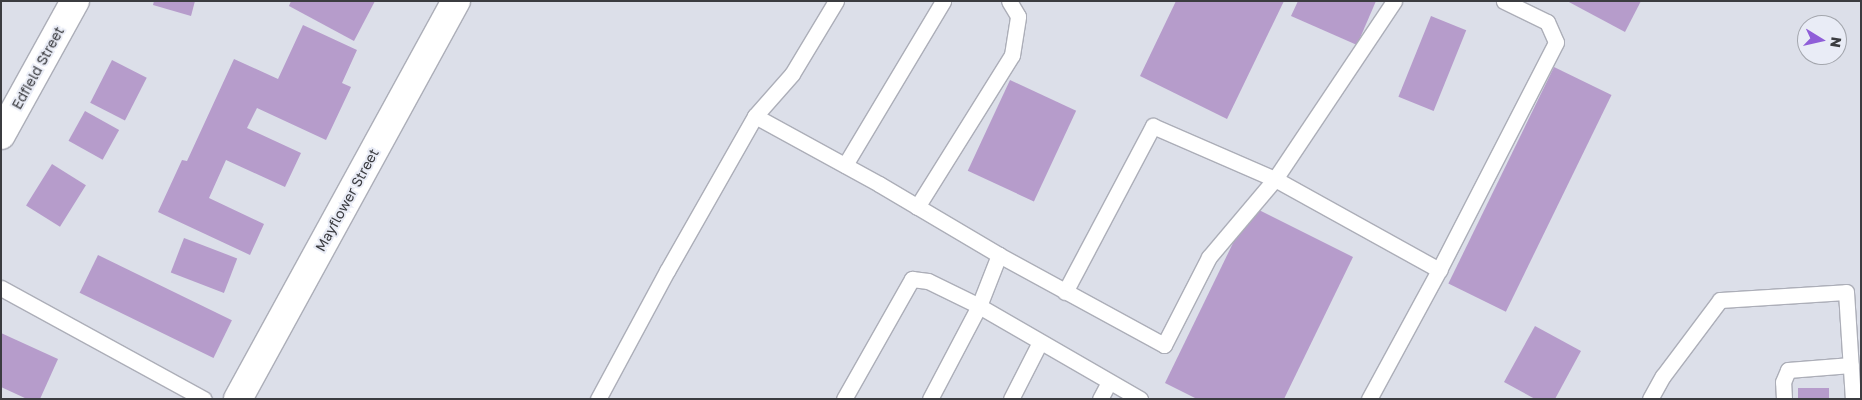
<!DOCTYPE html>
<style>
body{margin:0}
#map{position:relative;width:1862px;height:400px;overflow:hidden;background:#dcdfe9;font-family:"Golos Text",sans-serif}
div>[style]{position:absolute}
.building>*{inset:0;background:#b69ccb;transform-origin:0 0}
.roads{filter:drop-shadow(1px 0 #acaeb8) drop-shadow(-1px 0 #acaeb8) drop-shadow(0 1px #acaeb8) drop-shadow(0 -1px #acaeb8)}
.service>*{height:15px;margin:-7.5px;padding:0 7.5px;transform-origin:7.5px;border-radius:7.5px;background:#fff}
.minor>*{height:28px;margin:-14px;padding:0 14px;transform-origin:14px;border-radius:14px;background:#fff}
span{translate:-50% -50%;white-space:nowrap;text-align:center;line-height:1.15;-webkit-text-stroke:4px #e9ecf6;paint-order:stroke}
.street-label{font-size:14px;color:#3b3c40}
.frame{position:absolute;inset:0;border:2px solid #3b3c40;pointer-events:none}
.north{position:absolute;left:1797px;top:15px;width:50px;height:50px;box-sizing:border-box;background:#e9ecf6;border:1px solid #a3a6ad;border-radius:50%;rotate:99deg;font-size:14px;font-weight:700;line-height:20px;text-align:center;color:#3b3c40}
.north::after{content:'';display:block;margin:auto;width:18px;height:22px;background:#8f5ed8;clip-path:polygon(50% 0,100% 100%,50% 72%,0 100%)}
</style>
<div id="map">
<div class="building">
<i style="clip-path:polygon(154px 1px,195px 1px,191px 16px,153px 5px)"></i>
<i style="clip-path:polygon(291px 1px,375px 1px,354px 41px,289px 6px)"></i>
<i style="clip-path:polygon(1176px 1px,1284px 1px,1227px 119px,1140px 76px)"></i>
<i style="clip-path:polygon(1298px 1px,1376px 1px,1357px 45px,1291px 16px)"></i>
<i style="clip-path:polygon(1567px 1px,1641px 1px,1625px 32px)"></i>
<i style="left:1431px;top:16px;width:38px;height:87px;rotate:22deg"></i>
<i style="clip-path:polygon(303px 25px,357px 50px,342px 83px,351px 87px,326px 140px,257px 108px,247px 128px,301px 153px,285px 187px,226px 160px,209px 198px,264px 224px,250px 255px,158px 212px,182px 160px,187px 161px,234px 59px,278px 79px)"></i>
<i style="left:112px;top:60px;width:39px;height:48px;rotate:27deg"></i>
<i style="left:1554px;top:67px;width:64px;height:241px;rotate:26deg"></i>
<i style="left:1010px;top:80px;width:73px;height:100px;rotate:25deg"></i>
<i style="left:85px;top:111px;width:39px;height:34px;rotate:29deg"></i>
<i style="left:52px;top:164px;width:40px;height:49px;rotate:32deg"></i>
<i style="clip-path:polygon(1251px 206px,1353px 257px,1284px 399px,1197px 399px,1165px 383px)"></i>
<i style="left:184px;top:238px;width:57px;height:37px;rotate:21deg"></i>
<i style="left:98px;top:255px;width:149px;height:42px;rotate:26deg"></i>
<i style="clip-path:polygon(1535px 326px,1581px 351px,1555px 399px,1535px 399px,1504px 382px)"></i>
<i style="clip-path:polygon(1px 333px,58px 359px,40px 399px,27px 399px,1px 387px)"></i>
<i style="left:1798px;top:388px;width:31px;height:11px"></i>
</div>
<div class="roads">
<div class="service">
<i style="left:755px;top:116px;width:56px;rotate:-48.6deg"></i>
<i style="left:792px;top:74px;width:85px;rotate:-58.9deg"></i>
<i style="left:845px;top:165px;width:191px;rotate:-59.1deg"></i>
<i style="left:917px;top:207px;width:179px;rotate:-58deg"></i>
<i style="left:1012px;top:55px;width:39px;rotate:-81deg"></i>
<i style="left:1018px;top:16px;width:17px;rotate:-121deg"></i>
<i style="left:1px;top:288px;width:231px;rotate:28.7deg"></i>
<i style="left:1065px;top:292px;width:188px;rotate:-62.1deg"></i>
<i style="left:1153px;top:126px;width:133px;rotate:23.5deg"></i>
<i style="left:1275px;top:179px;width:188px;rotate:29deg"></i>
<i style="left:598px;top:399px;width:145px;rotate:-61.7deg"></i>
<i style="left:667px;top:271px;width:178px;rotate:-60.4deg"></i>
<i style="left:755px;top:116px;width:141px;rotate:28.7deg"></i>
<i style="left:879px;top:184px;width:139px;rotate:30.6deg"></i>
<i style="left:844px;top:399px;width:138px;rotate:-60.5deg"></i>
<i style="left:912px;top:279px;width:16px;rotate:7deg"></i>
<i style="left:928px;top:281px;width:57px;rotate:26.1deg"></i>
<i style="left:979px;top:306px;width:186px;rotate:30deg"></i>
<i style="left:930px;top:399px;width:105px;rotate:-62.2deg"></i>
<i style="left:979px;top:306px;width:55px;rotate:-68.6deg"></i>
<i style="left:999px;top:255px;width:188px;rotate:28.6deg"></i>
<i style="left:1164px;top:345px;width:99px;rotate:-62.9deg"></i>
<i style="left:1209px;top:257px;width:102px;rotate:-49.8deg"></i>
<i style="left:1275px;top:179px;width:214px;rotate:-56.2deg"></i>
<i style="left:1011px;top:399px;width:64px;rotate:-63deg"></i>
<i style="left:1100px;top:399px;width:19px;rotate:-62deg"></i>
<i style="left:1369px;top:399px;width:147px;rotate:-61.5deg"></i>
<i style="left:1439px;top:270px;width:256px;rotate:-62.8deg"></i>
<i style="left:1556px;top:42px;width:22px;rotate:-114deg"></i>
<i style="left:1547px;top:22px;width:48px;rotate:-154deg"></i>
<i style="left:1650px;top:399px;width:26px;rotate:-61deg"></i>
<i style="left:1663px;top:376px;width:95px;rotate:-53.1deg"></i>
<i style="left:1720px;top:300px;width:126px;rotate:-3.6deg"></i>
<i style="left:1846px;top:292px;width:107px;rotate:86.3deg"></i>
<i style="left:1784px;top:399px;width:17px;rotate:-93deg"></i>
<i style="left:1783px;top:382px;width:13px;rotate:-67deg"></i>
<i style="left:1788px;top:370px;width:63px;rotate:-4.5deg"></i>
</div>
<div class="minor">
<i style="left:1px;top:135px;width:153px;rotate:-61.1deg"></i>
<i style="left:238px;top:399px;width:454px;rotate:-61.3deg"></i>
</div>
</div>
<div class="street-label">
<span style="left:38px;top:68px;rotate:-61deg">Edfield Street</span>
<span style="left:347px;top:200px;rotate:-61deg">Mayflower Street</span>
</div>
<div class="frame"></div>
<div class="north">N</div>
</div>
